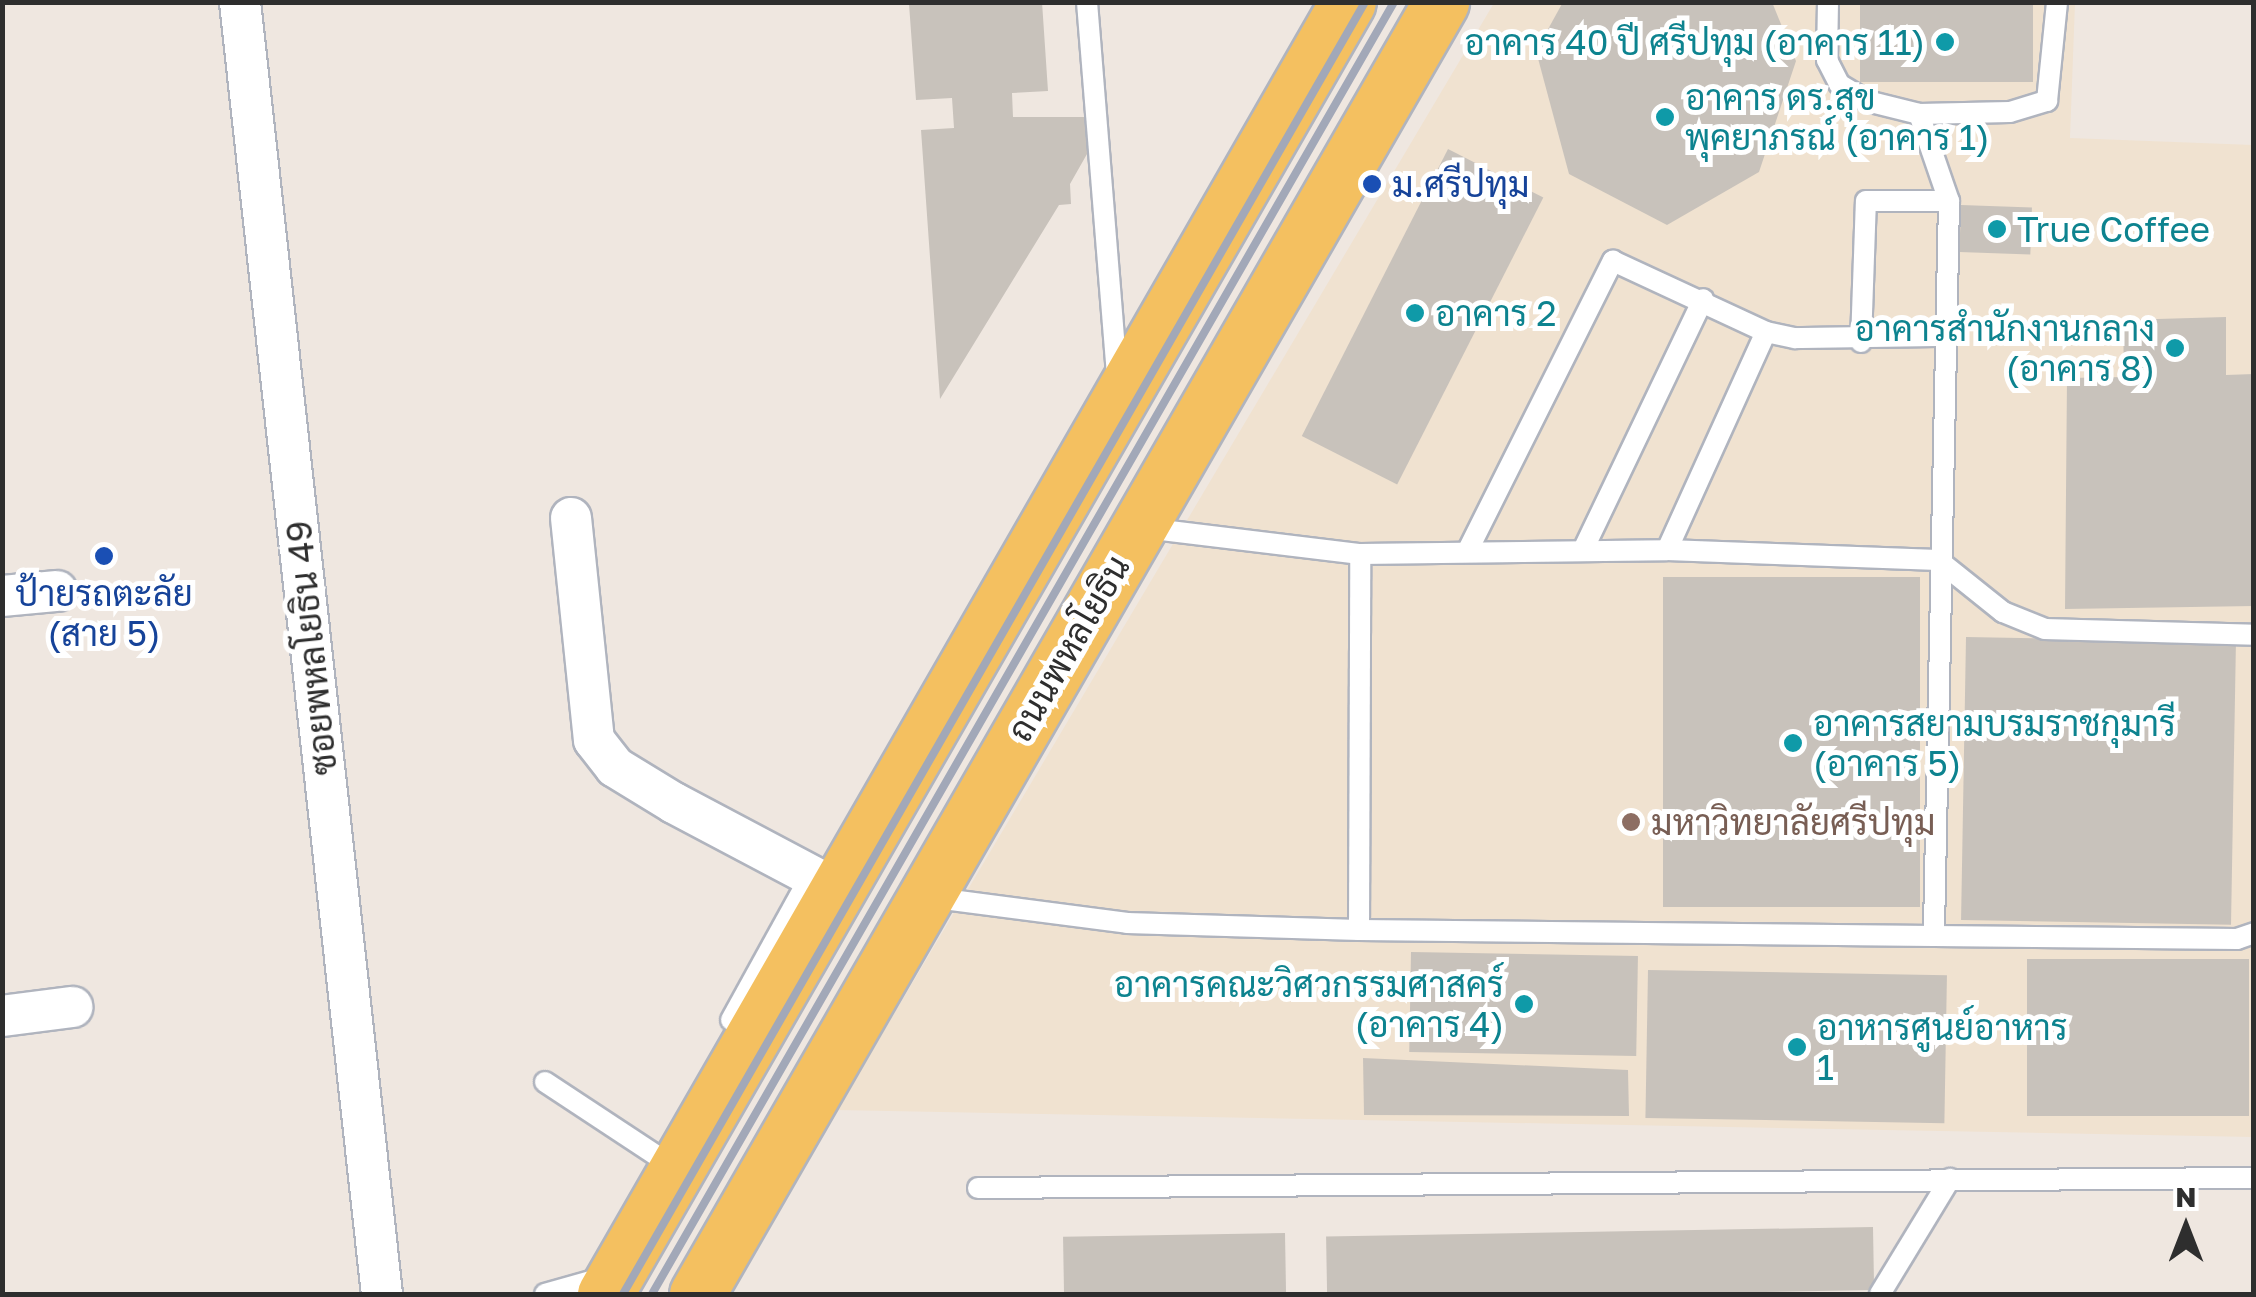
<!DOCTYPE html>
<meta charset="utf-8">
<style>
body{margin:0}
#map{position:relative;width:2256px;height:1297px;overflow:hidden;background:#efe7e0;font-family:"Golos Text",Sarabun,sans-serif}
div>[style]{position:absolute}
.education>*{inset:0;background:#f0e2d0}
.building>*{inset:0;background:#c8c2bb;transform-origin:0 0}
.roads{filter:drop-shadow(2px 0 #b0b4be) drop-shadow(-2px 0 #b0b4be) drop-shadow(0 2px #b0b4be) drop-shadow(0 -2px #b0b4be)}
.service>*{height:20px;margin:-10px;padding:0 10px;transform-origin:10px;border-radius:10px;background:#fff}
.minor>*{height:40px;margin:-20px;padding:0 20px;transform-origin:20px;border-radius:20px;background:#fff}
.primary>*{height:55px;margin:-27.5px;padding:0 27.5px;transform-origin:27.5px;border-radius:27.5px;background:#f4c060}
.rail>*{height:8px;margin:-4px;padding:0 4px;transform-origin:4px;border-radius:4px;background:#a2a8b8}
.dots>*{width:28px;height:28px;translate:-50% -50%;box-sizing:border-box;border:5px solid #fff;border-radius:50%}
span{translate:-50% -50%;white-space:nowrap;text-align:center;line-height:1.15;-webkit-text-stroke:10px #fff;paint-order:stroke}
.culture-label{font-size:35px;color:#0d838f}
.right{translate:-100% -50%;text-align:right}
.left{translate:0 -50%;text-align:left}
.transit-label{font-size:35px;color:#164399}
.street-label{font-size:35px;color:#2e2e2e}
.education-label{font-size:35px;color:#785e54}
.frame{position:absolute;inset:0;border:5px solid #2e2e2e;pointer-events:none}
.north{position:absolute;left:2136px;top:1177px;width:100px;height:100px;-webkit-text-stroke:8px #fff;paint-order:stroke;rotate:0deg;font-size:28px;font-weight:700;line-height:40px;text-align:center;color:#2e2e2e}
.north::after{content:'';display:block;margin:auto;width:35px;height:45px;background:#2e2e2e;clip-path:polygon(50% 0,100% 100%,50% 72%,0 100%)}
</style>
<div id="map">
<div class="education">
<i style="clip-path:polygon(1494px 3px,2075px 3px,2070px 138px,2253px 145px,2253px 1137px,837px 1110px)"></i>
</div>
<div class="building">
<i style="clip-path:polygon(935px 2px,1042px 2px,1048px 91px,1012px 93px,1013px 117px,1108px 117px,1070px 184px,1071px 204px,1059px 205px,940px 399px,921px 130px,954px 128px,952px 98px,916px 100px,909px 4px)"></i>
<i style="clip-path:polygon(1563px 2px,1772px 2px,1796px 61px,1759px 172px,1667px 225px,1569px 174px,1536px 51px)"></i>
<i style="left:1860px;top:2px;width:173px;height:80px"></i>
<i style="left:1448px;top:149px;width:107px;height:322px;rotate:27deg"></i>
<i style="left:1961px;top:205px;width:71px;height:47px;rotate:2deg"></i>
<i style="clip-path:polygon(2226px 317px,2226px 375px,2254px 374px,2254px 606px,2065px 609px,2067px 378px,2124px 377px,2123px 320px)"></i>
<i style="left:1663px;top:577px;width:257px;height:330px"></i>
<i style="left:1966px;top:637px;width:270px;height:283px;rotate:1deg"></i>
<i style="left:1411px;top:952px;width:227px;height:100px;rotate:1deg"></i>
<i style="left:2027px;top:959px;width:222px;height:157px"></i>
<i style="left:1648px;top:970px;width:299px;height:148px;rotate:1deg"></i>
<i style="clip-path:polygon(1363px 1058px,1628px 1070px,1629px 1116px,1364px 1115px)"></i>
<i style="left:1873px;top:1227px;width:63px;height:547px;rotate:89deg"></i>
<i style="left:1285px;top:1233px;width:61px;height:222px;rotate:89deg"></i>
</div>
<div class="roads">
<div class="service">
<i style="left:1087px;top:2px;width:374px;rotate:85.4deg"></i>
<i style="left:1828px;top:2px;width:58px;rotate:91deg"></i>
<i style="left:1827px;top:60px;width:27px;rotate:63deg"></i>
<i style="left:1839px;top:84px;width:33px;rotate:31deg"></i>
<i style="left:1867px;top:101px;width:54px;rotate:14deg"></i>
<i style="left:1919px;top:114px;width:91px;rotate:-1.3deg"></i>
<i style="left:2010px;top:112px;width:39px;rotate:-17deg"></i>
<i style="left:2047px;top:101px;width:100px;rotate:-84.2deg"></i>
<i style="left:1919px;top:114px;width:92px;rotate:71deg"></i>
<i style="left:1949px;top:201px;width:731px;rotate:91.18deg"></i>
<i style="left:1861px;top:342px;width:141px;rotate:-88deg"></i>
<i style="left:1866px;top:201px;width:83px"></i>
<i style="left:1145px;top:528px;width:217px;rotate:6.9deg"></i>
<i style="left:1360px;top:554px;width:307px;rotate:-0.7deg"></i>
<i style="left:1667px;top:550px;width:271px;rotate:2.1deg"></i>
<i style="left:1938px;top:560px;width:83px;rotate:38.7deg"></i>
<i style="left:2003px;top:612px;width:45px;rotate:22deg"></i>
<i style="left:2045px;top:629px;width:209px;rotate:1.6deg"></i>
<i style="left:1583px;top:550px;width:278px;rotate:-64.4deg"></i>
<i style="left:1667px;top:550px;width:239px;rotate:-65.6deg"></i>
<i style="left:1467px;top:552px;width:326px;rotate:-63.4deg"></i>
<i style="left:1613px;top:261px;width:169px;rotate:24.9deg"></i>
<i style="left:1766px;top:332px;width:30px;rotate:12deg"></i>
<i style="left:1795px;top:338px;width:149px;rotate:-0.8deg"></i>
<i style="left:928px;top:897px;width:201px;rotate:7.4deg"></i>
<i style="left:1127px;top:923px;width:232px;rotate:1.7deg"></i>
<i style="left:1359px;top:930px;width:878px;rotate:0.59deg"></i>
<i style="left:2237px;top:939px;width:18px;rotate:-19deg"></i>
<i style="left:1359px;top:930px;width:376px;rotate:-89.8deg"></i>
<i style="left:731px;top:1020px;width:163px;rotate:-61.1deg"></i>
<i style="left:545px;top:1082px;width:158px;rotate:33.4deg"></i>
<i style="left:978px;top:1188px;width:1276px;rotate:-0.45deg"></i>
<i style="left:545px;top:1294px;width:62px;rotate:-15.8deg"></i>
<i style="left:1880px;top:1294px;width:135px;rotate:-58.7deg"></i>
</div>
<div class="minor">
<i style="left:240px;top:2px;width:1300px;rotate:83.73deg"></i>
<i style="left:571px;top:518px;width:223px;rotate:84.1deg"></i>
<i style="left:594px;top:740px;width:34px;rotate:52deg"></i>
<i style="left:615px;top:767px;width:69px;rotate:31.4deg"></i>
<i style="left:674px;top:803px;width:186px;rotate:27.9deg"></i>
<i style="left:2px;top:596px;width:55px;rotate:-5.2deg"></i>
<i style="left:2px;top:1016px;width:71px;rotate:-7.3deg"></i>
</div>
<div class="primary">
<i style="left:605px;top:1294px;width:1490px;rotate:-60.1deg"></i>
<i style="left:697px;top:1294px;width:1491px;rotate:-60.06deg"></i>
</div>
</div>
<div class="rail">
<i style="left:623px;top:1294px;width:1490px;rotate:-60.13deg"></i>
<i style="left:652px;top:1294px;width:1490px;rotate:-60.13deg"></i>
</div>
<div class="dots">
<i style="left:1945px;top:42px;background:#0f9aa8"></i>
<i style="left:1665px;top:117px;background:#0f9aa8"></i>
<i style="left:1372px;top:184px;background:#1a4fb4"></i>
<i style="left:1997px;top:229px;background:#0f9aa8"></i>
<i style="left:1415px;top:313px;background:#0f9aa8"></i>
<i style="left:2175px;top:348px;background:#0f9aa8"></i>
<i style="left:104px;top:556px;background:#1a4fb4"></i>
<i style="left:1793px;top:743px;background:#0f9aa8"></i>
<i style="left:1631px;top:822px;background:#8d6e63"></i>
<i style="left:1524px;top:1004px;background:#0f9aa8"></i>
<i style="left:1797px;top:1047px;background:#0f9aa8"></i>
</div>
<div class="culture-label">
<span class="right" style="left:1925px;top:42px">อาคาร 40 ปี ศรีปทุม (อาคาร 11)</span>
<span class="left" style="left:1685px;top:117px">อาคาร ดร.สุข<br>พุคยาภรณ์ (อาคาร 1)</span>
<span class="left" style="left:2017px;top:229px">True Coffee</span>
<span class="left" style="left:1435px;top:313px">อาคาร 2</span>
<span class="right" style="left:2155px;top:348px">อาคารสำนักงานกลาง<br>(อาคาร 8)</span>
<span class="left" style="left:1813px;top:743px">อาคารสยามบรมราชกุมารี<br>(อาคาร 5)</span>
<span class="right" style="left:1504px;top:1004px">อาคารคณะวิศวกรรมศาสคร์<br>(อาคาร 4)</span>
<span class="left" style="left:1817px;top:1047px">อาหารศูนย์อาหาร<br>1</span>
</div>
<div class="transit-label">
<span class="left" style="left:1392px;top:184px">ม.ศรีปทุม</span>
<span style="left:104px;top:613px">ป้ายรถตะลัย<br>(สาย 5)</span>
</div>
<div class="street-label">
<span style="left:311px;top:648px;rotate:-96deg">ซอยพหลโยธิน 49</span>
<span style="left:1068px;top:648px;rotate:-60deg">ถนนพหลโยธิน</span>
</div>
<div class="education-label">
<span class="left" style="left:1651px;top:822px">มหาวิทยาลัยศรีปทุม</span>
</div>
<div class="frame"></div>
<div class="north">N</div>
</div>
